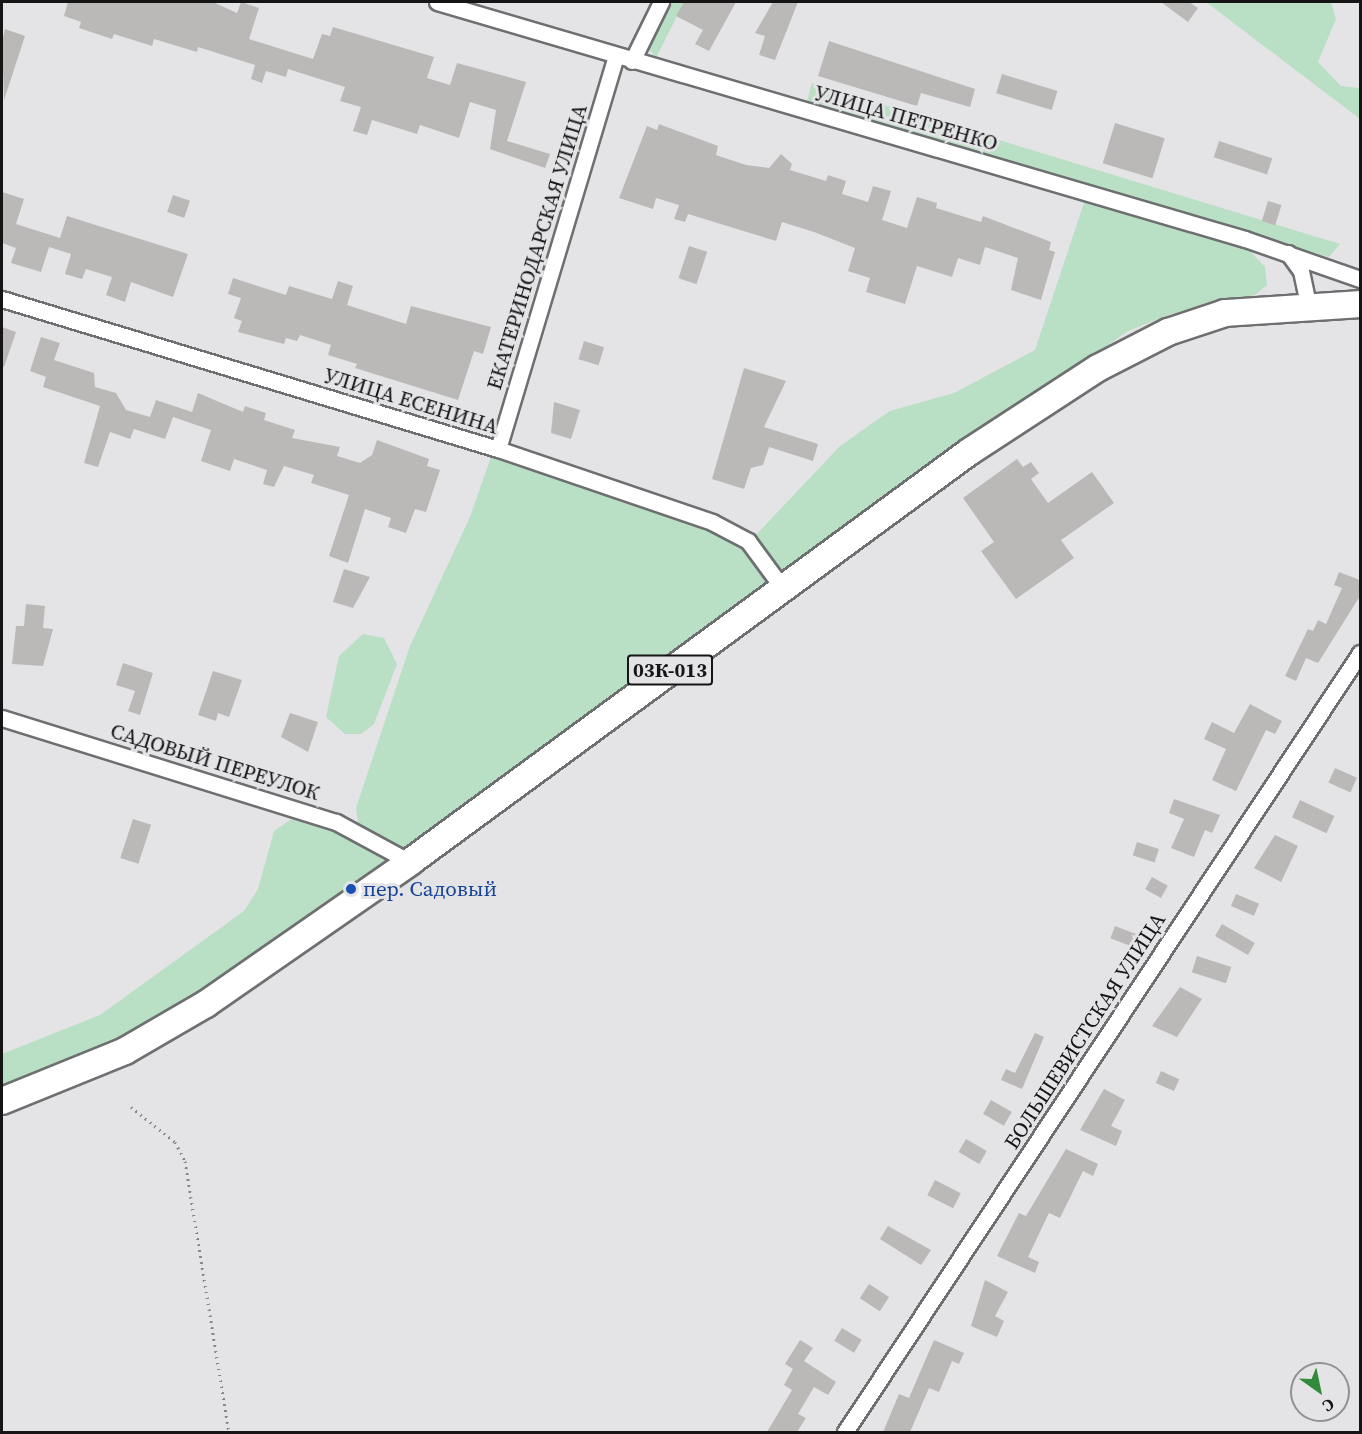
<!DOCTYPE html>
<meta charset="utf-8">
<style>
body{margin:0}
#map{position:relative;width:1362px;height:1434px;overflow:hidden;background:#e4e4e6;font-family:"Source Serif 4",serif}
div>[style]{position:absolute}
.green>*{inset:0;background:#b9dfc4}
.building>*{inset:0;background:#bbb9b8;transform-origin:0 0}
.path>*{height:3px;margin-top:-1.5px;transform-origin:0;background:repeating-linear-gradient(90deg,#878789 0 1.5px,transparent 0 6px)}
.roads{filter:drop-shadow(2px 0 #6e6f71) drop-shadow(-2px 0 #6e6f71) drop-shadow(0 2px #6e6f71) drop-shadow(0 -2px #6e6f71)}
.street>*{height:15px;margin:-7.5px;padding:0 7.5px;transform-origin:7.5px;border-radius:7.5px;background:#fff}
.primary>*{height:26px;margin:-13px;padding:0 13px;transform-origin:13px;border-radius:13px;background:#fff}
.dots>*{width:16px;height:16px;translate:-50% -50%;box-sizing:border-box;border:3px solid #e4e4e6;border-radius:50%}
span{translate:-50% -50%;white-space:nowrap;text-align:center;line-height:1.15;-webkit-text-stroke:6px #e4e4e6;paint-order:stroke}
.shield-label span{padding:2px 4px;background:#e4e4e6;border:2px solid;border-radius:4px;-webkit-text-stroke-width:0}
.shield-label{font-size:20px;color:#151516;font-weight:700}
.street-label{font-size:21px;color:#151516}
.transit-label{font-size:21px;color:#164399}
.left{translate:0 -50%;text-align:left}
.frame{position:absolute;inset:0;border:3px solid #151516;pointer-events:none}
.north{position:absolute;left:1290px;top:1362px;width:60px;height:60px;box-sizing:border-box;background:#e4e4e6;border:2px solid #919193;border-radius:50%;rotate:147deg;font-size:16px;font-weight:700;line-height:24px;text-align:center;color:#151516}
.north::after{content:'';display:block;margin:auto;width:21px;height:27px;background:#328b3b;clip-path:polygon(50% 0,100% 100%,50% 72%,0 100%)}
</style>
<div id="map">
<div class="green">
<i style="clip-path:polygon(669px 2px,684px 2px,656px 58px,647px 46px)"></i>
<i style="clip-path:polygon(1206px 2px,1331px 2px,1336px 19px,1318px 62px,1341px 86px,1360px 88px,1360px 119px)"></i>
<i style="clip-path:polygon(812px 83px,1340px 244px,1329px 257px,807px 101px)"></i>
<i style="clip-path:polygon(1085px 200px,1249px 250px,1265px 267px,1267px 285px,1255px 295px,1171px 314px,1128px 331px,784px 573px,754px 537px,840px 446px,890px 411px,954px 393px,1035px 350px)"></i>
<i style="clip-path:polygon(491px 457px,715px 531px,740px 543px,769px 582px,407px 851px,358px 823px,356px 808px,410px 646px,470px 517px)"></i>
<i style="clip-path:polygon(363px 634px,384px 638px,397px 664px,374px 724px,361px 734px,345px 734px,326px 717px,339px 656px)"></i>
<i style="clip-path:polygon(293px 818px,335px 827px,388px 852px,392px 861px,135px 1033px,2px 1087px,2px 1054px,100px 1015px,244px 911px,258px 889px,274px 831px)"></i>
</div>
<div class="building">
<i style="clip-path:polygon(68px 2px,213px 2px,237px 13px,241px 2px,259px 8px,249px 39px,313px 59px,322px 34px,330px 36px,333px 27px,434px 57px,427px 78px,450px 85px,457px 63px,526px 82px,507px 141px,550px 154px,545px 168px,490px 149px,496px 110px,470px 102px,459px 138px,420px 125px,417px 134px,372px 120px,367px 135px,353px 131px,361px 107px,340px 101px,345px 87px,288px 69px,286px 77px,266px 71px,262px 83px,251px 79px,255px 65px,198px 47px,197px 52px,154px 39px,152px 46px,114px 34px,112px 39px,79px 28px,81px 22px,64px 16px)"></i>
<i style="clip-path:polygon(684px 2px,736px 2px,709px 51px,695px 44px,703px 30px,676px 16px)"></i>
<i style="clip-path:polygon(773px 2px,798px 2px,775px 60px,759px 55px,765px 36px,755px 33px)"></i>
<i style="clip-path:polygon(1161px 2px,1189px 2px,1198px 8px,1188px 22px)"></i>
<i style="clip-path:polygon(5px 29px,25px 36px,4px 100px,2px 42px)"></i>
<i style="clip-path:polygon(829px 41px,975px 89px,970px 107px,921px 93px,917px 106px,818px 76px)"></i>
<i style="left:1002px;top:74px;width:58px;height:20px;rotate:17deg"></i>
<i style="left:1115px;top:123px;width:52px;height:42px;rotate:17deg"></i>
<i style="clip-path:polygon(659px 124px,718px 146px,716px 155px,746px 165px,769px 168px,781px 154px,792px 164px,790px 170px,826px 181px,828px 175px,846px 181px,842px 194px,868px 202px,873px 186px,891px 191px,882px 220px,907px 228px,917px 197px,937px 203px,936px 208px,981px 222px,983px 216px,1051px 242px,1049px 250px,1055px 252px,1041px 300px,1011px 290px,1018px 258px,985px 247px,980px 265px,958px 258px,952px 277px,917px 266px,905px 304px,866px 292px,870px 278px,848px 271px,855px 248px,814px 232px,782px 222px,776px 241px,688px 214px,685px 222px,674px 219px,679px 205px,656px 198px,653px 209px,619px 198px,647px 126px,657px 130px)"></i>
<i style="left:1219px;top:141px;width:56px;height:17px;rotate:18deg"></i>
<i style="clip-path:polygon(2px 192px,24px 199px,16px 224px,60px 238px,67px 216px,188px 254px,173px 297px,131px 282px,125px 302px,106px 295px,112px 277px,86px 269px,82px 279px,65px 274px,71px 254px,49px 247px,41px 272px,11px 263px,16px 248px,2px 243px)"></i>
<i style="left:173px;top:195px;width:18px;height:18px;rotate:19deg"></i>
<i style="left:1268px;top:201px;width:14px;height:21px;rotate:17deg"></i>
<i style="left:689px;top:246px;width:19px;height:34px;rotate:18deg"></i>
<i style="clip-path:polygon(233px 278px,286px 295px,289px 286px,332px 299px,338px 281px,353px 286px,347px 305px,406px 324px,411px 306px,491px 327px,483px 354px,474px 351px,458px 400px,355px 368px,357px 364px,328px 355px,331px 345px,300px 335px,297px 341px,286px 338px,284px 344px,238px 332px,242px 321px,234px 318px,241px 298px,228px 294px)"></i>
<i style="clip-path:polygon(2px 327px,16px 332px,4px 367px,2px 367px)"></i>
<i style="clip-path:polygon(41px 337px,60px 343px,54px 360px,94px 373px,95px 387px,116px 393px,126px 410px,150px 417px,156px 400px,192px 412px,198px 393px,243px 412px,245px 406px,266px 413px,264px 420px,295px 430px,292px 438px,340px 447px,337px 456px,360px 463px,372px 455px,377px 440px,429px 459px,427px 466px,440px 470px,426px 512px,415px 509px,406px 533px,388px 527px,391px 518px,365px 509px,348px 563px,329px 556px,349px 495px,311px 483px,314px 475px,284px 466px,274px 487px,263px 484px,267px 470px,234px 459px,230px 471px,201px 461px,211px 430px,173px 417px,165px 439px,134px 429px,130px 439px,110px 432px,98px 467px,84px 463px,100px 406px,43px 387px,46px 377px,30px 371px)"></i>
<i style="left:584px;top:341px;width:21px;height:19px;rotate:17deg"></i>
<i style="clip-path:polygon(744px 368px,786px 381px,764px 427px,818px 444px,813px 461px,769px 447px,763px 465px,751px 468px,744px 489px,712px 479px)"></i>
<i style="clip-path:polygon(554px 402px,580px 410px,571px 439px,551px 433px)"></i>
<i style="clip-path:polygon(1017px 459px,1023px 467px,1031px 462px,1039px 473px,1031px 479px,1048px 503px,1092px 472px,1114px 503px,1061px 540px,1074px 558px,1016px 599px,981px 551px,994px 542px,963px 498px)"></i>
<i style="clip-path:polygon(344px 569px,370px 577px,353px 608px,333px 602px)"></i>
<i style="clip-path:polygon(1339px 572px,1360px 580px,1360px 596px,1318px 663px,1306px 658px,1296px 681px,1285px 676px,1308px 629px,1313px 631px,1318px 620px,1326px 624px,1342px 588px,1334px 585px)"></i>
<i style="clip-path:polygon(26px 604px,45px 606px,43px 628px,53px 629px,43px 666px,12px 664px,16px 626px,24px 626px)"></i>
<i style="clip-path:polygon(123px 663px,153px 673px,140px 715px,128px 711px,135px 691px,116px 685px)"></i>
<i style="clip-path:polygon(213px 671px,242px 680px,229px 717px,218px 713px,216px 721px,198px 715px)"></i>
<i style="clip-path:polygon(1250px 704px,1282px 721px,1275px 734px,1266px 730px,1236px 791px,1212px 780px,1226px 749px,1204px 739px,1212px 722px,1234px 733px)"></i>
<i style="clip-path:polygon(290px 713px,318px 722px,308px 752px,281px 737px)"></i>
<i style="left:1335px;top:768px;width:24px;height:16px;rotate:24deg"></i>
<i style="clip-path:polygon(1174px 799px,1220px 815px,1212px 833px,1205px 830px,1194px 857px,1171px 848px,1184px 819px,1169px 813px)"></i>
<i style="left:1300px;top:800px;width:38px;height:19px;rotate:25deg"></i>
<i style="left:133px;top:819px;width:19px;height:41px;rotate:18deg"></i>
<i style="clip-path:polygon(1275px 835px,1298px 846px,1281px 882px,1254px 868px)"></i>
<i style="left:1137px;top:842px;width:23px;height:14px;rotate:18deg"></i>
<i style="left:1152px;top:877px;width:18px;height:14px;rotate:29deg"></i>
<i style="left:1236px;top:894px;width:25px;height:13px;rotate:23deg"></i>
<i style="left:1222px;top:924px;width:38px;height:14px;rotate:30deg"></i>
<i style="left:1115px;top:926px;width:28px;height:13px;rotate:21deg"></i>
<i style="left:1197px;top:956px;width:36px;height:17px;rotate:18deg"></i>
<i style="clip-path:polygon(1180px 987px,1202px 999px,1177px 1037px,1152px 1026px)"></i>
<i style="clip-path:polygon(1035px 1033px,1044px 1037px,1022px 1089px,1001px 1080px,1006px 1069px,1015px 1073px)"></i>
<i style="left:1161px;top:1071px;width:20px;height:13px;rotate:24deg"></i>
<i style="clip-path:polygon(1104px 1089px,1125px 1100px,1111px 1126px,1122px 1131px,1116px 1146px,1080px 1130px)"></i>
<i style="left:991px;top:1100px;width:24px;height:16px;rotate:30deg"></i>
<i style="left:966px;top:1139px;width:24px;height:15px;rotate:30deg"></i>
<i style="clip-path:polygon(1066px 1149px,1098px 1164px,1093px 1176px,1083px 1171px,1060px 1218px,1049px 1213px,1028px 1257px,1039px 1262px,1035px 1273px,997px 1256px,1019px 1213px,1026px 1216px)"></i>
<i style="left:935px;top:1180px;width:29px;height:17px;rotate:27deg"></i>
<i style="clip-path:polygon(888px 1226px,931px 1250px,921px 1265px,880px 1239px)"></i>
<i style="clip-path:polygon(985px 1280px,1008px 1292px,995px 1316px,1004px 1321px,997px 1337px,971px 1326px)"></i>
<i style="left:869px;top:1284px;width:24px;height:17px;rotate:33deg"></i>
<i style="left:842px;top:1328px;width:23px;height:15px;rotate:31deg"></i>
<i style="clip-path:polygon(800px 1340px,813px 1348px,804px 1361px,836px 1382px,828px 1395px,814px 1387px,798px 1414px,806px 1418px,797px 1432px,767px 1432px,792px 1390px,784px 1385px,793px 1369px,785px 1364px)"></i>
<i style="clip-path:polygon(934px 1340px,964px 1353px,959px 1364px,952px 1361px,939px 1392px,929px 1388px,910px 1432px,883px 1432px,899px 1394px,909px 1398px)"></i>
</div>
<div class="path">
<i style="left:131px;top:1107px;width:56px;rotate:38.5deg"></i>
<i style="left:175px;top:1142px;width:21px;rotate:62deg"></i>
<i style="left:185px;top:1161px;width:275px;rotate:80.8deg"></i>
</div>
<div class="roads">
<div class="street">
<i style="left:437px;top:2px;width:842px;rotate:16.35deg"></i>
<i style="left:1245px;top:239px;width:122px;rotate:19.2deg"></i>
<i style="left:632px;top:61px;width:66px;rotate:-63.8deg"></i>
<i style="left:1288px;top:253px;width:22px;rotate:54deg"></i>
<i style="left:1301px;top:271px;width:34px;rotate:78deg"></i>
<i style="left:2px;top:299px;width:518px;rotate:16.83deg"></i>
<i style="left:498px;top:449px;width:226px;rotate:18.8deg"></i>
<i style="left:712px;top:522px;width:41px;rotate:27.8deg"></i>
<i style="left:748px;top:541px;width:56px;rotate:53.7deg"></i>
<i style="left:498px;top:449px;width:410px;rotate:-73.3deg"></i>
<i style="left:2px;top:718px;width:350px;rotate:17.3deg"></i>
<i style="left:336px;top:822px;width:84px;rotate:28.4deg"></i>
<i style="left:845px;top:1432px;width:934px;rotate:-56.53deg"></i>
</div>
<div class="primary">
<i style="left:2px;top:1101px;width:133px;rotate:-22.1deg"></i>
<i style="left:125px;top:1051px;width:94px;rotate:-30.1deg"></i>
<i style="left:206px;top:1004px;width:249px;rotate:-34.8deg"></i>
<i style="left:410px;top:862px;width:693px;rotate:-36.26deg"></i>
<i style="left:969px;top:452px;width:154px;rotate:-33.1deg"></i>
<i style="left:1098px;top:368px;width:79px;rotate:-27.2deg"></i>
<i style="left:1168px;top:332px;width:60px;rotate:-18.4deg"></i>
<i style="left:1225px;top:313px;width:135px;rotate:-3.8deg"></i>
</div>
</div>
<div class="dots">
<i style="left:351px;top:889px;background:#1a4fb4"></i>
</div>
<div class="shield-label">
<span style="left:670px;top:670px">03К-013</span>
</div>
<div class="street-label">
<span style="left:906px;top:118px;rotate:16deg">УЛИЦА ПЕТРЕНКО</span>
<span style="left:537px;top:247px;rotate:-73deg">ЕКАТЕРИНОДАРСКАЯ УЛИЦА</span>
<span style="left:411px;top:401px;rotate:17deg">УЛИЦА ЕСЕНИНА</span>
<span style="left:215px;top:762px;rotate:17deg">САДОВЫЙ ПЕРЕУЛОК</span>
<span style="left:1085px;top:1031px;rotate:-57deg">БОЛЬШЕВИСТСКАЯ УЛИЦА</span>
</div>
<div class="transit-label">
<span class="left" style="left:363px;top:889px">пер. Садовый</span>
</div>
<div class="frame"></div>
<div class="north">С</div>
</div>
